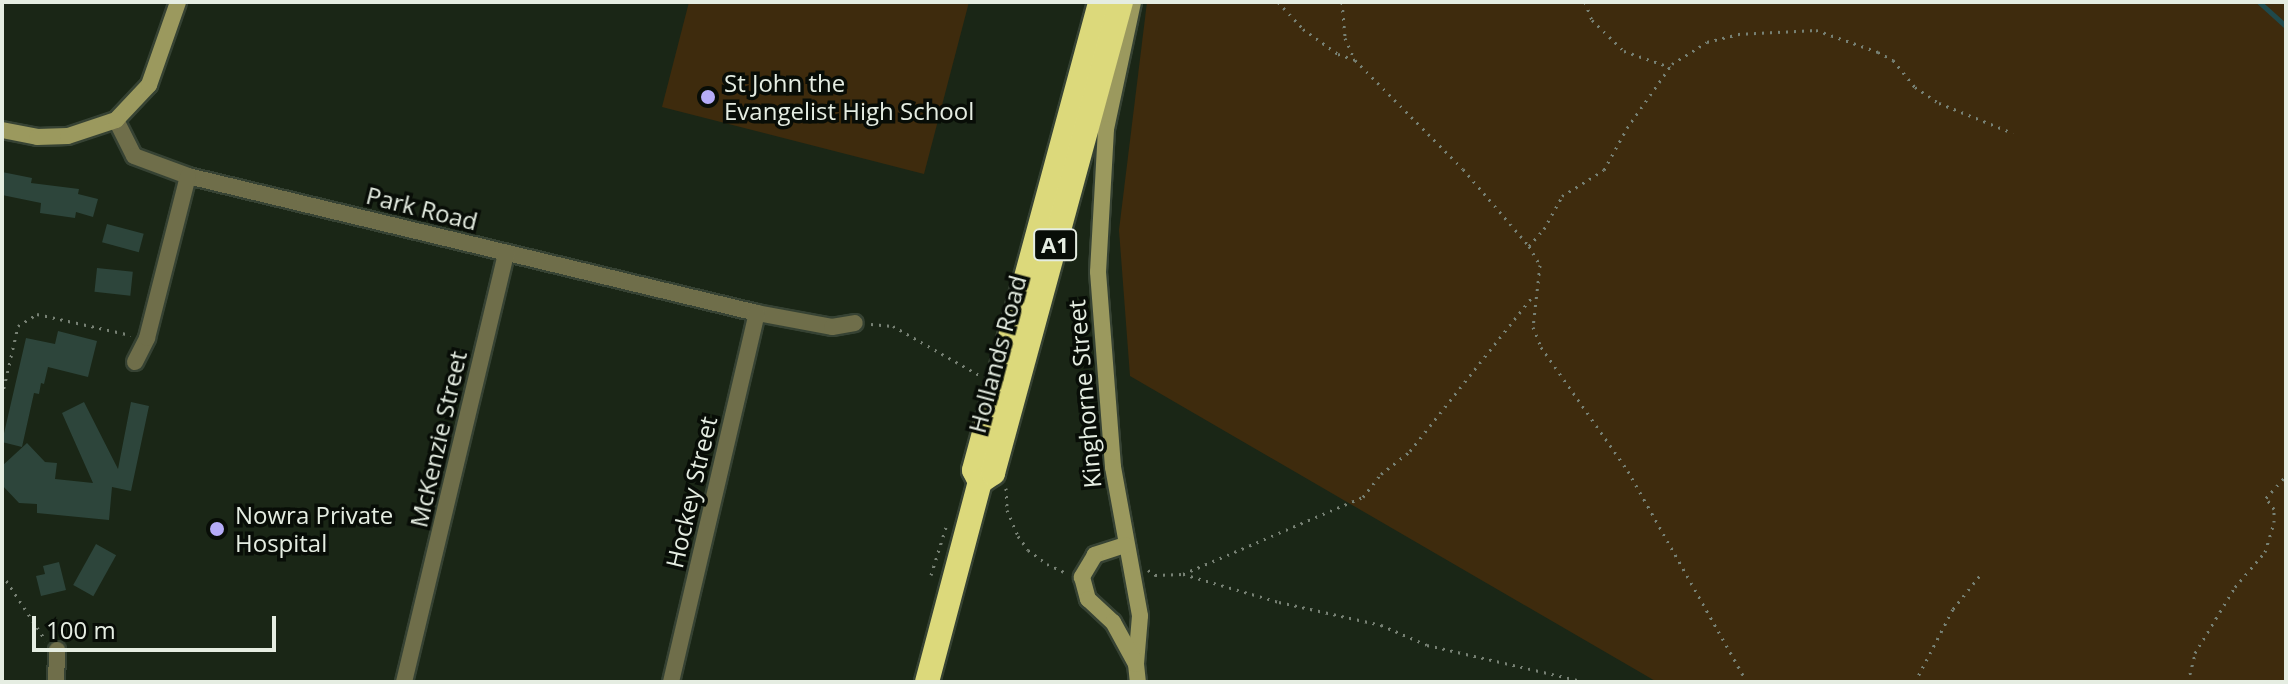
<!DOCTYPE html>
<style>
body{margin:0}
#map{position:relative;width:2288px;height:684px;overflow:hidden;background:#1a2616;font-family:"Open Sans",sans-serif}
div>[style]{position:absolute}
.green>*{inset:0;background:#3e2b0d}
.stream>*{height:5px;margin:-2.5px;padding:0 2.5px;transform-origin:2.5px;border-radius:2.5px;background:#1f494b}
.building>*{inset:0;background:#2d453b;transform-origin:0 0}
.path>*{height:3px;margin-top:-1.5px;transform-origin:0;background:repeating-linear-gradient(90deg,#778174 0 2px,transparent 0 8px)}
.roads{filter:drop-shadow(2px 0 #364233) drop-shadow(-2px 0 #364233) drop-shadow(0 2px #364233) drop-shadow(0 -2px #364233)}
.street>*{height:16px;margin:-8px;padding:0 8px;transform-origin:8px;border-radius:8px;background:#6f6e4a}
.secondary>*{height:16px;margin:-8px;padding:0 8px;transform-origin:8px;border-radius:8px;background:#9b995e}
.highway>*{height:24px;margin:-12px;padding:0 12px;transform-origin:12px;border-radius:12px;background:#dcd97b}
.dots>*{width:22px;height:22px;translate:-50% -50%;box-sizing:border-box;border:4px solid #080d07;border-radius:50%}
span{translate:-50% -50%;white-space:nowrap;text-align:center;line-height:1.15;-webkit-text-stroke:7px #080d07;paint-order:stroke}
.shield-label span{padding:2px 6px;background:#080d07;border:2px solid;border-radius:6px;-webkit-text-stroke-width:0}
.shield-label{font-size:22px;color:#e5ede2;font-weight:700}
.poi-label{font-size:24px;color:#e5ede2}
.left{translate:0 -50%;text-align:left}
.street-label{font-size:24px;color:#e5ede2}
.frame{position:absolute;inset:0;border:4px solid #e5ede2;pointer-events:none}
.scale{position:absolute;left:32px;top:616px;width:244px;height:36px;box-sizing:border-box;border:4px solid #e5ede2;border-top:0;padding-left:10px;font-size:24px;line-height:28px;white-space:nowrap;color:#e5ede2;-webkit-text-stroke:6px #080d07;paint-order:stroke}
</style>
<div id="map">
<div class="green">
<i style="clip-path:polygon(689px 2px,969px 2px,924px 174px,662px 107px)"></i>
<i style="clip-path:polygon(1147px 2px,2286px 2px,2286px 682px,1657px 682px,1130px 376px,1119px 230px)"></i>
</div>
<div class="stream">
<i style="left:2259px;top:2px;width:36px;rotate:42deg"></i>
</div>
<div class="building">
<i style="clip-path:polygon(2px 172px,32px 178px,31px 183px,79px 189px,78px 194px,98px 199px,93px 217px,76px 212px,75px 218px,40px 213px,41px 203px,2px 195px)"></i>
<i style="left:107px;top:224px;width:38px;height:19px;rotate:15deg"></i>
<i style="left:97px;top:268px;width:36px;height:24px;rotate:6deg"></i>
<i style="clip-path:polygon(58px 331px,97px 341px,88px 377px,48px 367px,44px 384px,41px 383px,39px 394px,34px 393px,22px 447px,2px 442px,26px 338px,55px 344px)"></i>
<i style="clip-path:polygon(84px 402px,118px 469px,131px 402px,149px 406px,131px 491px,112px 487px,109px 520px,37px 513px,37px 504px,19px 503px,2px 485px,2px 466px,27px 443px,45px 462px,57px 463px,55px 479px,93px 483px,62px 413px)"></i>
<i style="left:96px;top:544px;width:23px;height:47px;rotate:29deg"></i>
<i style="clip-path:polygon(59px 562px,66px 590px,41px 596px,36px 576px,45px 574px,43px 566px)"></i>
</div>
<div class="path">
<i style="left:1278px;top:2px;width:37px;rotate:47deg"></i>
<i style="left:1303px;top:29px;width:43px;rotate:35.5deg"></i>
<i style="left:1338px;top:54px;width:18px;rotate:19deg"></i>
<i style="left:1342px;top:2px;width:36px;rotate:85deg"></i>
<i style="left:1345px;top:38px;width:24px;rotate:66deg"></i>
<i style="left:1355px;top:60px;width:153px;rotate:45.3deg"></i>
<i style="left:1463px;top:169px;width:101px;rotate:49.4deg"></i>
<i style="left:1529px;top:246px;width:22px;rotate:60deg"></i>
<i style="left:1540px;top:265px;width:62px;rotate:96.4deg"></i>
<i style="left:1533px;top:327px;width:22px;rotate:68deg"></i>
<i style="left:1541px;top:347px;width:151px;rotate:54.9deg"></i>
<i style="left:1628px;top:471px;width:242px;rotate:60.6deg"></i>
<i style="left:1585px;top:2px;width:19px;rotate:69deg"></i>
<i style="left:1592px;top:20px;width:45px;rotate:44.1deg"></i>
<i style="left:1624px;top:51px;width:49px;rotate:19.2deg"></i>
<i style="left:1529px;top:246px;width:23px;rotate:-49deg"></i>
<i style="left:1544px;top:229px;width:38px;rotate:-61deg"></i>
<i style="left:1562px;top:196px;width:49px;rotate:-31.8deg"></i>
<i style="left:1604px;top:170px;width:48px;rotate:-61.3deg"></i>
<i style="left:1627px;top:128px;width:78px;rotate:-54.9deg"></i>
<i style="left:1672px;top:64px;width:41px;rotate:-32.2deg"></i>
<i style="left:1707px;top:42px;width:32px;rotate:-14deg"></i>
<i style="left:1738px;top:34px;width:78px;rotate:-2.9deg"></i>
<i style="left:1816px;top:30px;width:66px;rotate:19.5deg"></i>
<i style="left:1878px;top:52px;width:17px;rotate:28deg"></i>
<i style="left:1893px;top:60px;width:35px;rotate:51deg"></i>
<i style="left:1915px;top:87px;width:29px;rotate:34deg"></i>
<i style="left:1939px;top:103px;width:80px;rotate:22.1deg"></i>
<i style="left:871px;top:324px;width:22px;rotate:5deg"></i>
<i style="left:893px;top:326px;width:99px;rotate:29.7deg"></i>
<i style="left:2px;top:396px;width:72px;rotate:-77.1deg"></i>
<i style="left:18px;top:326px;width:22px;rotate:-32deg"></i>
<i style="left:37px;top:314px;width:96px;rotate:12.6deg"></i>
<i style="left:1006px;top:488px;width:22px;rotate:87deg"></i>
<i style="left:1007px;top:510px;width:28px;rotate:67deg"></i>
<i style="left:1018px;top:536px;width:17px;rotate:54deg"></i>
<i style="left:1028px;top:550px;width:24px;rotate:36deg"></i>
<i style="left:1047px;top:564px;width:21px;rotate:25deg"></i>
<i style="left:1148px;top:570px;width:9px;rotate:36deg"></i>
<i style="left:1155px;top:575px;width:28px;rotate:-2deg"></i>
<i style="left:1183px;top:574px;width:196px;rotate:-23.2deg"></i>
<i style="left:1363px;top:497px;width:29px;rotate:-52deg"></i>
<i style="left:1381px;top:474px;width:37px;rotate:-38deg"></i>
<i style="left:1410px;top:451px;width:198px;rotate:-51.6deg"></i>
<i style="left:2px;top:574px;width:80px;rotate:56.7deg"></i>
<i style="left:1183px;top:574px;width:100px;rotate:16.3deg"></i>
<i style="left:1279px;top:602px;width:105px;rotate:12.7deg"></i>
<i style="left:1381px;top:625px;width:50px;rotate:23.5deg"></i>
<i style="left:1427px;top:645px;width:163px;rotate:13.1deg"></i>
<i style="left:931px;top:575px;width:50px;rotate:-72.6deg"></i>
<i style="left:1915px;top:682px;width:82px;rotate:-62.5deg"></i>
<i style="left:1953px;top:609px;width:45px;rotate:-51.3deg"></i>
<i style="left:2188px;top:682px;width:30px;rotate:-76deg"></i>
<i style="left:2195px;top:653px;width:77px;rotate:-58.8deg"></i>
<i style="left:2235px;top:587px;width:46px;rotate:-49.4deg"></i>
<i style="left:2265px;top:552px;width:31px;rotate:-73deg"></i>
<i style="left:2274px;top:522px;width:13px;rotate:-90deg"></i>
<i style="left:2274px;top:509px;width:14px;rotate:-126deg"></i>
<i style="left:2266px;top:498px;width:30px;rotate:-48deg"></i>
</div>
<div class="roads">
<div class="street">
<i style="left:116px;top:120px;width:40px;rotate:63.4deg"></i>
<i style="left:134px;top:156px;width:58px;rotate:20.3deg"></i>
<i style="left:188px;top:176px;width:585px;rotate:13.54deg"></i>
<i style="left:757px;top:313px;width:76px;rotate:10.6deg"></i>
<i style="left:832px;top:327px;width:23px;rotate:-10deg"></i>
<i style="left:135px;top:362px;width:27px;rotate:-63deg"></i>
<i style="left:147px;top:338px;width:167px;rotate:-75.8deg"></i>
<i style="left:56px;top:682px;width:32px;rotate:-88deg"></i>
<i style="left:404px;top:682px;width:441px;rotate:-76.6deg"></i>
<i style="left:671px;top:682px;width:379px;rotate:-76.9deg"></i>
</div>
<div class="secondary">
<i style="left:1133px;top:2px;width:130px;rotate:102deg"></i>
<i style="left:1106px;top:129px;width:143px;rotate:93.2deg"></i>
<i style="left:1098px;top:272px;width:196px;rotate:85.6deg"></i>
<i style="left:1113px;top:467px;width:151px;rotate:79.7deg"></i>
<i style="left:1140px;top:616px;width:48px;rotate:94.8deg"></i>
<i style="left:1136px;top:664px;width:18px;rotate:84deg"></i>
<i style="left:2px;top:130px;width:36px;rotate:11deg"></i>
<i style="left:37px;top:137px;width:31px;rotate:-2deg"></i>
<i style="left:68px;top:136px;width:51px;rotate:-18.4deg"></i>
<i style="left:116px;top:120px;width:48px;rotate:-46.7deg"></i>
<i style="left:149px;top:85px;width:88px;rotate:-70.7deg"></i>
<i style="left:1125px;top:545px;width:32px;rotate:162deg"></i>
<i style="left:1095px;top:555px;width:26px;rotate:121deg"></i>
<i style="left:1082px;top:577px;width:23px;rotate:75deg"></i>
<i style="left:1088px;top:599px;width:34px;rotate:43deg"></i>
<i style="left:1113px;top:622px;width:48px;rotate:61.3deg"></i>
</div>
<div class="highway">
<i style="left:980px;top:482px;width:13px;rotate:-117deg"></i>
<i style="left:974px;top:470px;width:485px;rotate:-74.9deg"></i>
<i style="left:927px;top:682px;width:207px;rotate:-75.2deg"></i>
<i style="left:980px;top:482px;width:16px;rotate:-35deg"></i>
<i style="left:993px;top:473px;width:488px;rotate:-74.8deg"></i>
</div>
</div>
<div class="dots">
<i style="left:708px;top:97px;background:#b6acf8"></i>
<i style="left:217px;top:529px;background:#b6acf8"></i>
</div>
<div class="shield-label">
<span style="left:1055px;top:245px">A1</span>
</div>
<div class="poi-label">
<span class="left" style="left:724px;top:97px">St John the<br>Evangelist High School</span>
<span class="left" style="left:235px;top:529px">Nowra Private<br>Hospital</span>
</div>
<div class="street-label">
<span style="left:422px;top:208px;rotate:14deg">Park Road</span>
<span style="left:997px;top:354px;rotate:-75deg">Hollands Road</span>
<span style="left:1084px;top:394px;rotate:-95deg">Kinghorne Street</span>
<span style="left:438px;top:439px;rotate:-77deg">McKenzie Street</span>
<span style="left:691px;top:492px;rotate:-77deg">Hockey Street</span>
</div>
<div class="frame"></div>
<div class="scale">100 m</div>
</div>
